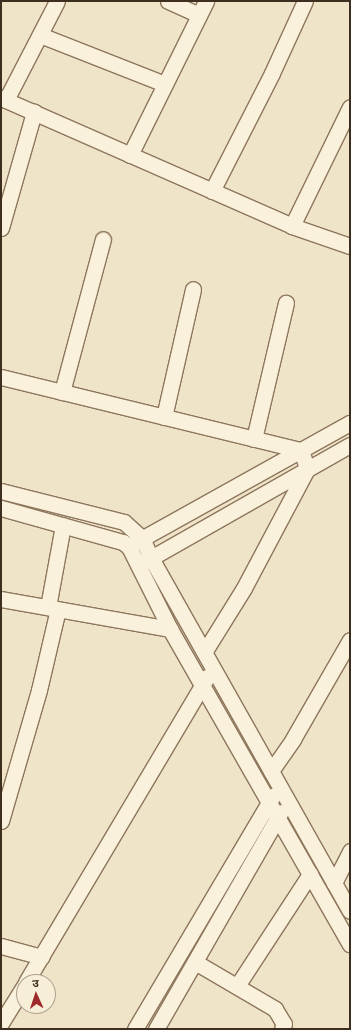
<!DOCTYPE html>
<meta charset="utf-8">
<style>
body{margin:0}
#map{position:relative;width:351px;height:1030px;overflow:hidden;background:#f0e4c8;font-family:"Playfair Display","Noto Sans Devanagari",serif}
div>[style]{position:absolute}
.roads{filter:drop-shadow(1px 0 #8d765c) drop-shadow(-1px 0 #8d765c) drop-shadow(0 1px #8d765c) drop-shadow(0 -1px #8d765c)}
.street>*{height:15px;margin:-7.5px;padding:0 7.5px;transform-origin:7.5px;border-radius:7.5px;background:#faf1dc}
span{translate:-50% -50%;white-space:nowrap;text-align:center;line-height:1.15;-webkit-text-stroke:3px #f7eed8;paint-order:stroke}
.frame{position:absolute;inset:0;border:2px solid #3d2e20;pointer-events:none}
.north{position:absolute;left:16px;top:974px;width:40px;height:40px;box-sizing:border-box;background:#f7eed8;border:1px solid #ada18e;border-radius:50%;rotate:357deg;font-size:11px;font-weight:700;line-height:16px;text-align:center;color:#3d2e20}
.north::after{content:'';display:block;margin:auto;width:14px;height:18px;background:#9e2a2b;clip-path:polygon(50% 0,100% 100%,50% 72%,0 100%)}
</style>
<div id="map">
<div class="roads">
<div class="street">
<i style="left:168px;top:1px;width:34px;rotate:24deg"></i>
<i style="left:40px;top:35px;width:134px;rotate:21.4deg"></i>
<i style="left:1px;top:98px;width:318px;rotate:23.7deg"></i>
<i style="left:292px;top:226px;width:61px;rotate:19deg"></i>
<i style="left:6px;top:100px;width:111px;rotate:-62.7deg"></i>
<i style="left:130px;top:155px;width:172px;rotate:-63.7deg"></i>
<i style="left:212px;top:191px;width:132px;rotate:-63deg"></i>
<i style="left:272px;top:73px;width:79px;rotate:-65.4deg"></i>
<i style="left:292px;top:226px;width:132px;rotate:-64deg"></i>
<i style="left:1px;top:228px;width:121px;rotate:-74.1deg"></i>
<i style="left:1px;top:377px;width:309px;rotate:13.7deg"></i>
<i style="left:301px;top:450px;width:20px;rotate:72deg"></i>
<i style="left:307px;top:469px;width:135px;rotate:117.9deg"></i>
<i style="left:244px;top:588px;width:74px;rotate:121.8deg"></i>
<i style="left:62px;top:392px;width:158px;rotate:-75deg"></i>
<i style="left:164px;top:417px;width:131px;rotate:-77.2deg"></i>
<i style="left:254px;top:439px;width:140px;rotate:-76.8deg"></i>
<i style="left:1px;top:491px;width:127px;rotate:14.1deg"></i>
<i style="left:124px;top:522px;width:24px;rotate:42deg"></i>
<i style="left:142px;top:538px;width:22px;rotate:66deg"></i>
<i style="left:151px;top:558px;width:405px;rotate:60.6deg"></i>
<i style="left:1px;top:508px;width:127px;rotate:15.6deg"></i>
<i style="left:123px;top:542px;width:8px;rotate:40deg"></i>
<i style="left:129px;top:547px;width:92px;rotate:63.4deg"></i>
<i style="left:170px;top:629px;width:363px;rotate:60.3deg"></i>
<i style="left:134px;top:543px;width:247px;rotate:-29.1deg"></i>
<i style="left:142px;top:563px;width:239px;rotate:-29.6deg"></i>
<i style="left:1px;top:599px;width:172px;rotate:10.1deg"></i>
<i style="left:48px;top:607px;width:83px;rotate:-79.6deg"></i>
<i style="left:271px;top:771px;width:39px;rotate:-55deg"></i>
<i style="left:293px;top:739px;width:114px;rotate:-60.1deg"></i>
<i style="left:1px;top:821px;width:136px;rotate:-73.8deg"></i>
<i style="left:39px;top:690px;width:83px;rotate:-76.8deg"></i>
<i style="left:334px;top:883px;width:36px;rotate:-63deg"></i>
<i style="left:1px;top:946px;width:42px;rotate:15deg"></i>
<i style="left:195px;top:962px;width:93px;rotate:30.4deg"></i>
<i style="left:275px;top:1009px;width:17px;rotate:59deg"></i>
<i style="left:284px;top:1024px;width:5px;rotate:112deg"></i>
<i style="left:26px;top:982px;width:355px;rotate:-59.3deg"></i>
<i style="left:237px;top:986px;width:134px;rotate:-56.9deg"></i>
<i style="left:1px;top:1023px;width:44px;rotate:-58.1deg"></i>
<i style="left:135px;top:1029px;width:271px;rotate:-59.4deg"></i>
<i style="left:156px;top:1029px;width:250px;rotate:-60.1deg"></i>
</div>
</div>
<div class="frame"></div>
<div class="north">उ</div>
</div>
